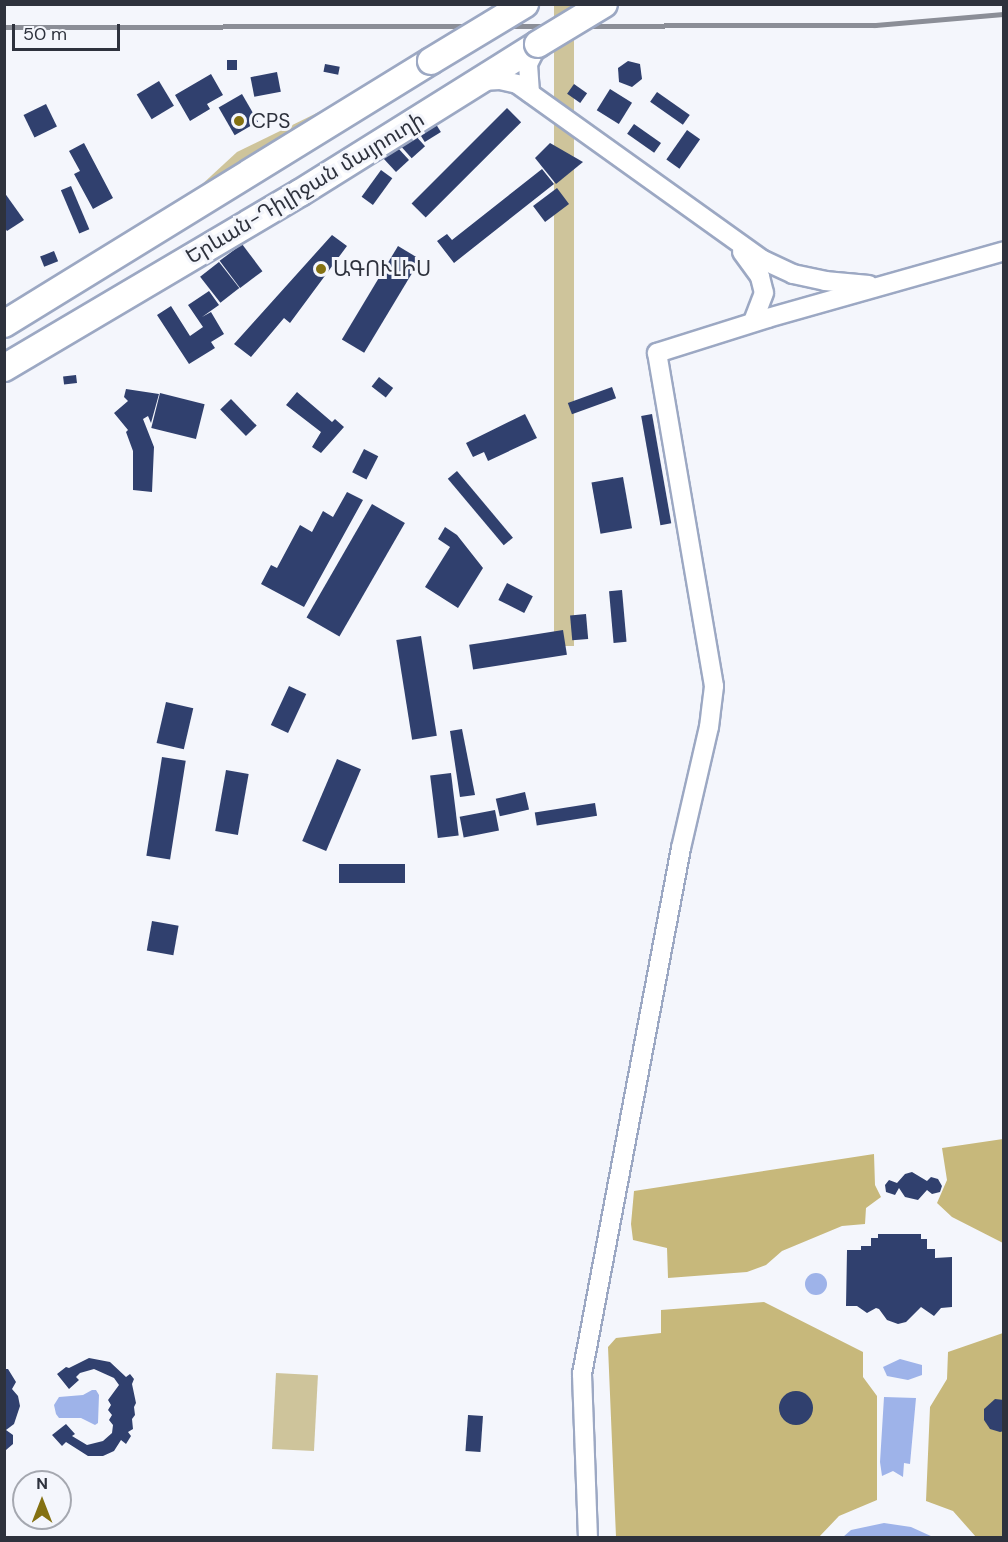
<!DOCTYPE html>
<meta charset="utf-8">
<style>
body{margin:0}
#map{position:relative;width:1008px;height:1542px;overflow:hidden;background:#f4f6fc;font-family:"DM Sans","Noto Sans Armenian",sans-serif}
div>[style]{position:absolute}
.green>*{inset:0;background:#cec49b;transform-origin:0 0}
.forest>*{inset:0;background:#c7b87b}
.water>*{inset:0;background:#9eb3e9}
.round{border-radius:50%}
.building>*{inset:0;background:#30406e;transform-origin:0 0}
.roads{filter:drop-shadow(2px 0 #9ca8c3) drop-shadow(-2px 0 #9ca8c3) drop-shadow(0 2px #9ca8c3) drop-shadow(0 -2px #9ca8c3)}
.minor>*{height:18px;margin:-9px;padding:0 9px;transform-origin:9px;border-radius:9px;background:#fff}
.highway>*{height:26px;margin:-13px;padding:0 13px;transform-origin:13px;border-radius:13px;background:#fff}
.rail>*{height:4.5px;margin:-2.25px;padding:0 2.25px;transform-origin:2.25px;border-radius:2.25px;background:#8b8e97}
.bridges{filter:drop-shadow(2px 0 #9ca8c3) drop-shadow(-2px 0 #9ca8c3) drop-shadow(0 2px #9ca8c3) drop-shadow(0 -2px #9ca8c3)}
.highway-bridge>*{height:26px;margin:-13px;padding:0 13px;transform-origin:13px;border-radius:13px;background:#fff}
.dots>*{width:16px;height:16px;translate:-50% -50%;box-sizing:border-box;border:3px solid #f4f6fc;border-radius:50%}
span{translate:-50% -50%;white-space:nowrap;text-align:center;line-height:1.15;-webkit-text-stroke:6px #f4f6fc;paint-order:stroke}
.poi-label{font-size:21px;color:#2e323d}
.left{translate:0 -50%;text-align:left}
.street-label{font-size:21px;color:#2e323d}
.frame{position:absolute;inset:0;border:6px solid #2e323d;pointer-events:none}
.north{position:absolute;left:12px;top:1470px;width:60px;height:60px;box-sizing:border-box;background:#f4f6fc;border:2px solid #a5a8b0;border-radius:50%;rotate:0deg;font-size:16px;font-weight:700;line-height:24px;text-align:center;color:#2e323d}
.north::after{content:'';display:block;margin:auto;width:21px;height:27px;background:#847112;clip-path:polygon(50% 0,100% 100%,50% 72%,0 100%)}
.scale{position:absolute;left:12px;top:24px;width:108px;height:27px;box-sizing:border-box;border:3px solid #2e323d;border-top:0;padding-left:8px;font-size:18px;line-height:21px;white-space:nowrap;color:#2e323d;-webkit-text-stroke:4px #f4f6fc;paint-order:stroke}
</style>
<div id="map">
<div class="green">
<i style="left:554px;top:5px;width:20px;height:641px"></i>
<i style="clip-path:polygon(325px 109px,318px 117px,202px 189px,198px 188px,237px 152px)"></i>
<i style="left:276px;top:1373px;width:42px;height:76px;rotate:3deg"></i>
</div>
<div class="forest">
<i style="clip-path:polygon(1003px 1139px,1004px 1139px,1003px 1243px,952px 1217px,937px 1203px,947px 1180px,942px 1148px)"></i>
<i style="clip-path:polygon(874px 1154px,875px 1185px,881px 1197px,866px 1208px,865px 1224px,842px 1226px,782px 1251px,766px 1265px,747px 1272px,668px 1278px,667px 1248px,633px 1240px,631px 1224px,634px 1191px)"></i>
<i style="clip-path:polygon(764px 1302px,863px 1352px,863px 1377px,877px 1396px,877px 1500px,839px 1516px,819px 1537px,616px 1537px,608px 1347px,616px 1338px,661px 1333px,661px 1310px)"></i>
<i style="clip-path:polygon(1003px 1333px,1003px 1537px,976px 1537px,953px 1511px,926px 1501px,930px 1407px,947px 1379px,948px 1352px)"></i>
</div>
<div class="water">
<i class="round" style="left:805px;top:1273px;width:22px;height:22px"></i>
<i style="clip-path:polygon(900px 1359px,922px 1365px,922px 1375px,908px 1380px,887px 1376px,883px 1367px)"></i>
<i style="clip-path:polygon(92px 1390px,96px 1390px,99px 1395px,98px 1423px,95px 1425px,81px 1418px,59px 1418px,56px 1414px,54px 1405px,59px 1397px,83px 1395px)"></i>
<i style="clip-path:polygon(884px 1397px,916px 1398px,910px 1464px,904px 1463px,903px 1477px,893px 1471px,882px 1476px,880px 1462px)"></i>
<i style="clip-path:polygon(884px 1523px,911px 1527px,933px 1537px,843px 1537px,851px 1530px)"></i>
</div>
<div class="building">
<i style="left:227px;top:60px;width:10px;height:10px"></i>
<i style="clip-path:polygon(628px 61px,640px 64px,642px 79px,632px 87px,619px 82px,618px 68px)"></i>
<i style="left:325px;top:64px;width:15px;height:8px;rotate:11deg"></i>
<i style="left:277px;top:72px;width:20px;height:27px;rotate:79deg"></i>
<i style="clip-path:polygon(211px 74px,223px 95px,207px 104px,210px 109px,190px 121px,175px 95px)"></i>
<i style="left:159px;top:81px;width:29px;height:26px;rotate:59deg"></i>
<i style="left:574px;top:84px;width:16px;height:12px;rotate:35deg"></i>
<i style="left:610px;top:89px;width:26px;height:25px;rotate:32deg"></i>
<i style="left:657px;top:92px;width:40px;height:12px;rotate:35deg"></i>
<i style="left:242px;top:94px;width:32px;height:27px;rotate:60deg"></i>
<i style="left:46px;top:104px;width:25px;height:25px;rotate:64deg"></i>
<i style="left:507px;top:108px;width:20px;height:135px;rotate:45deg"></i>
<i style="left:434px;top:121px;width:13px;height:19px;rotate:58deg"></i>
<i style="left:634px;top:124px;width:33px;height:12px;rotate:35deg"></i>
<i style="left:687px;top:130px;width:16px;height:36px;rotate:35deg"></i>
<i style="left:415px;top:135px;width:15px;height:18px;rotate:48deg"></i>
<i style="clip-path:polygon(84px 143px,113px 198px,93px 209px,74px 174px,80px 171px,69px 151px)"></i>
<i style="clip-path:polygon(550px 143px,583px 162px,556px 184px,535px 158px)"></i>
<i style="clip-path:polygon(398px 148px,409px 160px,396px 172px,383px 158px)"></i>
<i style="clip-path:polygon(542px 169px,554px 184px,454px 263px,437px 241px,447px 234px,452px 240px)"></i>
<i style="left:381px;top:170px;width:14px;height:33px;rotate:36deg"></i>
<i style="left:71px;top:186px;width:47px;height:11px;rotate:67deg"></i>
<i style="left:557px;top:188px;width:20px;height:30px;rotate:53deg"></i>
<i style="clip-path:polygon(4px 192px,24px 220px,7px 231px,4px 227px)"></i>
<i style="clip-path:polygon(332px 235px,347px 246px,290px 323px,284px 318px,251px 357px,234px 344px)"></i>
<i style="left:242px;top:244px;width:34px;height:28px;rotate:53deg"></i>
<i style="left:398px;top:246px;width:26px;height:109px;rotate:31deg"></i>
<i style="left:54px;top:251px;width:11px;height:15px;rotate:68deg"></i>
<i style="left:219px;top:262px;width:33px;height:24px;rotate:52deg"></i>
<i style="clip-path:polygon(209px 291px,219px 305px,202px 317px,211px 312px,224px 334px,211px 342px,215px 348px,189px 364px,157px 315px,171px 306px,190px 336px,203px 327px,188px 305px)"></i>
<i style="left:76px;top:375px;width:8px;height:13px;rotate:83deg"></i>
<i style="left:379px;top:377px;width:18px;height:12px;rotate:38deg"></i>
<i style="left:612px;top:387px;width:12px;height:47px;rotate:70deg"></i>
<i style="clip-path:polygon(126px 389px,159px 394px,151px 423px,148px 416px,143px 419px,154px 447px,152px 492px,133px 490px,133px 451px,126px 432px,128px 430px,114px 413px,128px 401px,124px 397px)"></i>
<i style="clip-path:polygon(297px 392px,332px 422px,335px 419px,344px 427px,321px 453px,312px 447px,321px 432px,286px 405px)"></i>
<i style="left:160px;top:393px;width:46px;height:36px;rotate:14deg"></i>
<i style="left:231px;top:399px;width:37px;height:15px;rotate:46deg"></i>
<i style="clip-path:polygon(525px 414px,537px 438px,488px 461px,484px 452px,473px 457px,466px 443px)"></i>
<i style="left:652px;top:414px;width:111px;height:11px;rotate:80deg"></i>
<i style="left:364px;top:449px;width:16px;height:26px;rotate:27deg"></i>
<i style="left:457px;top:471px;width:87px;height:12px;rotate:50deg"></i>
<i style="left:623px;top:477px;width:52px;height:32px;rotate:80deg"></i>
<i style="clip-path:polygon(347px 492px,363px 500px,304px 607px,261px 584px,271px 565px,277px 568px,300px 525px,312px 532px,323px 511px,333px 517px)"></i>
<i style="left:372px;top:504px;width:38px;height:131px;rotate:30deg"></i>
<i style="clip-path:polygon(445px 527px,457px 535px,483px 568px,458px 608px,425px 587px,450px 547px,438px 539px)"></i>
<i style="left:507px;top:583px;width:29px;height:19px;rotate:27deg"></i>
<i style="left:622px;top:590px;width:52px;height:13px;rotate:85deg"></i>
<i style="left:586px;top:614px;width:25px;height:16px;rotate:85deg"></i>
<i style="left:563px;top:630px;width:25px;height:95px;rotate:81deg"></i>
<i style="left:421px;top:636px;width:101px;height:25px;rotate:81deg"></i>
<i style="left:289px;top:686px;width:19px;height:43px;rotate:25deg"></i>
<i style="left:166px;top:702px;width:28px;height:42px;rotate:13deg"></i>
<i style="clip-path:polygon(462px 729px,475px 795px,460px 797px,450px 731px)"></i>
<i style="left:162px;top:757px;width:24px;height:100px;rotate:9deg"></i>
<i style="left:337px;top:759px;width:26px;height:89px;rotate:23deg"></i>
<i style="left:226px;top:770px;width:23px;height:62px;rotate:10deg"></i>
<i style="left:451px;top:773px;width:63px;height:21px;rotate:83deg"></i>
<i style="left:525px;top:792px;width:18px;height:30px;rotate:77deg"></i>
<i style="left:595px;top:803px;width:13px;height:61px;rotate:81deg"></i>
<i style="left:495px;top:810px;width:21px;height:36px;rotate:79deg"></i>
<i style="left:405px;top:864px;width:19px;height:66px;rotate:90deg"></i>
<i style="left:152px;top:921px;width:27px;height:30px;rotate:10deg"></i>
<i style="clip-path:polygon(912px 1172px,927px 1181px,931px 1177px,938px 1179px,942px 1186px,940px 1192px,932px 1194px,927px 1190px,918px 1200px,905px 1197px,899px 1188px,895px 1195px,886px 1192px,885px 1185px,889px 1180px,897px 1183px,905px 1174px)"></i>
<i style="clip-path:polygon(878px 1234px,921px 1234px,921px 1239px,927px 1239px,927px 1249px,935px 1249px,935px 1258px,952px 1257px,952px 1307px,941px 1308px,934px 1316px,921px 1307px,906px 1322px,898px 1324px,887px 1320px,879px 1309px,876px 1308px,867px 1313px,857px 1306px,846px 1306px,847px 1250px,861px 1250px,861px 1246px,871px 1246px,871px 1238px,878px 1238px)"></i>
<i style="clip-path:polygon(89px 1358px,110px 1362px,126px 1377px,130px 1374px,134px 1379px,132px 1384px,136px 1403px,134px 1407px,135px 1415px,132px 1419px,133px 1429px,128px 1432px,131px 1436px,126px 1444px,121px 1440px,114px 1451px,103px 1456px,88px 1456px,66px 1442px,62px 1446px,52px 1435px,66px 1424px,75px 1434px,72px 1436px,87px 1445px,103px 1441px,112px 1433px,113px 1425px,109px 1420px,112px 1415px,108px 1410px,111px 1405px,108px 1400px,119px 1385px,114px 1378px,94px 1369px,80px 1373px,76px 1377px,79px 1380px,69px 1389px,57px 1374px,66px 1367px,69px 1368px)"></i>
<i style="clip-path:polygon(4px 1369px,8px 1369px,16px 1382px,12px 1389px,18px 1396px,20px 1406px,14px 1424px,6px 1430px,13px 1435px,13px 1444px,6px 1450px)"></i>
<i class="round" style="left:779px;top:1391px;width:34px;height:34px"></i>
<i style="clip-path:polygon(995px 1399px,1004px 1400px,1004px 1431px,1000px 1432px,990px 1429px,984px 1420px,984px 1409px)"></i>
<i style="left:468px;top:1415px;width:15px;height:36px;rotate:4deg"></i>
</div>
<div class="roads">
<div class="minor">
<i style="left:481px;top:81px;width:19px;rotate:-3deg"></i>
<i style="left:500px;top:80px;width:17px;rotate:13deg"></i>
<i style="left:517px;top:84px;width:302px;rotate:35.6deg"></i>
<i style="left:763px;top:260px;width:33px;rotate:25deg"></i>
<i style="left:793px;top:274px;width:33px;rotate:12deg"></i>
<i style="left:825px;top:281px;width:44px;rotate:5.2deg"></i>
<i style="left:530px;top:93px;width:29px;rotate:-94deg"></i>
<i style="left:528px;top:64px;width:22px;rotate:-63deg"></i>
<i style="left:742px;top:252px;width:31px;rotate:54deg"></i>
<i style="left:760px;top:277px;width:16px;rotate:76deg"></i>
<i style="left:764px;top:293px;width:31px;rotate:111deg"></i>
<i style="left:588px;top:1538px;width:164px;rotate:-92.1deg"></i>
<i style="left:582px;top:1374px;width:535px;rotate:-79.34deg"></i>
<i style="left:681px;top:848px;width:124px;rotate:-77deg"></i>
<i style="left:709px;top:727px;width:41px;rotate:-83deg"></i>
<i style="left:714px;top:686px;width:338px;rotate:-99.7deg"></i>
<i style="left:657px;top:353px;width:116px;rotate:-17.5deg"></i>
<i style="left:768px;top:318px;width:245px;rotate:-15.8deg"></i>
</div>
<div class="highway">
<i style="left:4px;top:324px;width:501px;rotate:-31.63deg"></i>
<i style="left:4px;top:368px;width:344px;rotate:-30.6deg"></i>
<i style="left:300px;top:193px;width:281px;rotate:-32deg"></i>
</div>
</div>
<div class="rail">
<i style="left:4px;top:27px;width:871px;rotate:-0.13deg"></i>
<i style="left:875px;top:25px;width:129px;rotate:-4.9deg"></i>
</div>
<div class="bridges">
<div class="highway-bridge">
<i style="left:538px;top:44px;width:77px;rotate:-31.2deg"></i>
<i style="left:431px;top:61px;width:110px;rotate:-31.2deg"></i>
</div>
</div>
<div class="dots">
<i style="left:239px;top:121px;background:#847112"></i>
<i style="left:321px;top:269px;background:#847112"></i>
</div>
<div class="poi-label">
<span class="left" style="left:251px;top:121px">CPS</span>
<span class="left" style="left:333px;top:269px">ԱԳՈՒԼԻՍ</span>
</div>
<div class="street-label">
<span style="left:305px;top:188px;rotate:-31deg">Երևան-Դիլիջան մայրուղի</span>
</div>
<div class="frame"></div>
<div class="north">N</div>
<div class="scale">50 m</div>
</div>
